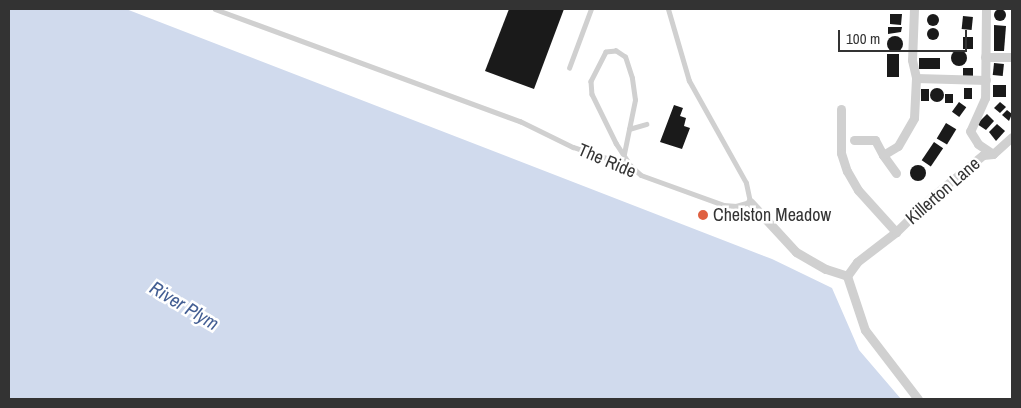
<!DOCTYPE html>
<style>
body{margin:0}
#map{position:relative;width:1021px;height:408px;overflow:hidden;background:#fff;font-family:"Archivo Narrow",sans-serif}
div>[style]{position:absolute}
.water>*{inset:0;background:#d0daed}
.building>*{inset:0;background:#1a1a1a;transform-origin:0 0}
.round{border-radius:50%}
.lane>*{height:4.5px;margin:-2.25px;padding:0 2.25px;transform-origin:2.25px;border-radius:2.25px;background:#d0d0d0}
.street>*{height:9px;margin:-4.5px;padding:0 4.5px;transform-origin:4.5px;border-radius:4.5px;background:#d0d0d0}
.dots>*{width:14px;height:14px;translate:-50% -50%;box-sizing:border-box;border:2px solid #fff;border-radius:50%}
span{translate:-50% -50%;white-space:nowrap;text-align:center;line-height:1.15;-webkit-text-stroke:5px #fff;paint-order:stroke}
.street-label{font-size:18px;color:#333}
.poi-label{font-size:18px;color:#333}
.left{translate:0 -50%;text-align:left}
.water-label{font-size:19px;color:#435e93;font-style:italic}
.frame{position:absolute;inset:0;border:10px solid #333;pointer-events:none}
.scale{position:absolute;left:838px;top:30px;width:129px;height:22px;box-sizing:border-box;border:2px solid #333;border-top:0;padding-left:6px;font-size:15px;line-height:18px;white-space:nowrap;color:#333;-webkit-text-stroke:4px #fff;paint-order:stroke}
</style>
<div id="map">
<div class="water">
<i style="clip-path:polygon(9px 9px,126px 9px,772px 259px,832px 288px,859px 350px,901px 399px,9px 399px)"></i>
</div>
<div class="building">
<i class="round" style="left:994px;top:9px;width:12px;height:12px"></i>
<i style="clip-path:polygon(509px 9px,564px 9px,534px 89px,485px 71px)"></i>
<i style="clip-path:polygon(890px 14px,902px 14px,901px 25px,890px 24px)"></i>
<i class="round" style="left:927px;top:14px;width:12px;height:12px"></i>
<i style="left:963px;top:16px;width:10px;height:13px;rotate:6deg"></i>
<i style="clip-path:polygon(994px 25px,1006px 26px,1004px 51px,994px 51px)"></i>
<i style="clip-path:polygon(888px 27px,902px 27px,901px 32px,888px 34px)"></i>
<i class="round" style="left:927px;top:28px;width:12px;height:12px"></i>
<i class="round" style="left:887px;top:36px;width:16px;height:16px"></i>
<i style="left:963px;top:37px;width:10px;height:12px"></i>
<i class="round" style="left:951px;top:50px;width:16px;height:16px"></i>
<i style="left:887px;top:54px;width:12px;height:23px"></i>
<i style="left:919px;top:58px;width:21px;height:11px"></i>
<i style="left:994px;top:63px;width:10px;height:12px;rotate:6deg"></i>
<i style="left:963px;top:68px;width:10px;height:10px"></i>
<i style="left:993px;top:85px;width:13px;height:12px"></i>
<i style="left:964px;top:88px;width:8px;height:11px"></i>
<i class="round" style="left:930px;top:88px;width:14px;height:14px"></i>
<i style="left:921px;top:89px;width:8px;height:12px"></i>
<i style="left:945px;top:94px;width:8px;height:9px"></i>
<i style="left:959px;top:102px;width:9px;height:12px;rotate:36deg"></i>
<i style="clip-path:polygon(1000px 102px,1006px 107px,1000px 113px,994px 108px)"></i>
<i style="clip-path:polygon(674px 105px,683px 108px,680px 116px,686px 118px,684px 126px,690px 128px,682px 149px,660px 142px)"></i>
<i style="clip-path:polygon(1007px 110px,1012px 114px,1009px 121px,1002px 115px)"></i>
<i style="clip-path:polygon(987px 114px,994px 121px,986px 130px,977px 124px)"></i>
<i style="left:946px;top:123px;width:12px;height:18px;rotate:31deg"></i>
<i style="clip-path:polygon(997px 124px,1005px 131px,996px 141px,989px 132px)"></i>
<i style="left:934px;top:142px;width:11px;height:22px;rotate:34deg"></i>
<i class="round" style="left:910px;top:165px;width:16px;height:16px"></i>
</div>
<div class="lane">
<i style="left:215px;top:9px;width:325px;rotate:20.2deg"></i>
<i style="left:520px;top:121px;width:59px;rotate:26.1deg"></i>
<i style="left:573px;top:147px;width:61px;rotate:18.1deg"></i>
<i style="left:631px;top:166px;width:13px;rotate:42deg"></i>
<i style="left:641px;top:175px;width:88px;rotate:19.9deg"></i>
<i style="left:724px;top:205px;width:12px;rotate:5deg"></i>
<i style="left:736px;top:206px;width:15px;rotate:-16deg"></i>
<i style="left:750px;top:202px;width:19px;rotate:-102deg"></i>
<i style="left:746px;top:183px;width:117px;rotate:-119.2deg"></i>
<i style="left:689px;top:81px;width:75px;rotate:-106.3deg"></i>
<i style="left:569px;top:68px;width:63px;rotate:-69.6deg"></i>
<i style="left:629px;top:129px;width:18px;rotate:-16deg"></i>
<i style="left:624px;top:154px;width:55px;rotate:-78.5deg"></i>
<i style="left:635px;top:100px;width:22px;rotate:-98deg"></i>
<i style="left:632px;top:78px;width:22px;rotate:-108deg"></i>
<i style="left:625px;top:57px;width:11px;rotate:-146deg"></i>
<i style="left:616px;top:51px;width:10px;rotate:174deg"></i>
<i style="left:606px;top:52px;width:33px;rotate:117deg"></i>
<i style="left:591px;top:81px;width:13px;rotate:86deg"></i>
<i style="left:592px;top:94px;width:55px;rotate:63.9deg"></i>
<i style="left:616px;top:143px;width:27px;rotate:57deg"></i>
</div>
<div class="street">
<i style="left:914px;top:9px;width:51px;rotate:92.2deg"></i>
<i style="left:912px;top:60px;width:18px;rotate:77deg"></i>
<i style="left:916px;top:78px;width:70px;rotate:1.6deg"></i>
<i style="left:986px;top:9px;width:89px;rotate:90.6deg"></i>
<i style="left:985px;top:98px;width:36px;rotate:114deg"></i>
<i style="left:970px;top:131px;width:15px;rotate:58deg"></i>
<i style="left:978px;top:144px;width:18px;rotate:34deg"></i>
<i style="left:985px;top:57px;width:27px"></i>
<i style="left:841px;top:109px;width:44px;rotate:90deg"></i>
<i style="left:841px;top:153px;width:19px;rotate:72deg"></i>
<i style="left:847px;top:171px;width:22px;rotate:60deg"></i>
<i style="left:858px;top:190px;width:57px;rotate:47.9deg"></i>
<i style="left:854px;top:140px;width:21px"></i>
<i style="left:875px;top:140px;width:17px;rotate:62deg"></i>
<i style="left:896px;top:173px;width:22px;rotate:-126deg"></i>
<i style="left:883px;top:155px;width:17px;rotate:-31deg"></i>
<i style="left:898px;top:146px;width:32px;rotate:-60deg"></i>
<i style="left:914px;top:118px;width:40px;rotate:-87.1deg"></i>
<i style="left:750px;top:202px;width:68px;rotate:47.4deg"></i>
<i style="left:796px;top:252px;width:34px;rotate:30deg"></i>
<i style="left:826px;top:269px;width:22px;rotate:18deg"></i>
<i style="left:847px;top:276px;width:17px;rotate:-54deg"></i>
<i style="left:857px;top:262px;width:49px;rotate:-37.6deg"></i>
<i style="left:896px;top:232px;width:50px;rotate:-44.2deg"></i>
<i style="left:932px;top:197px;width:66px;rotate:-39.5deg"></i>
<i style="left:983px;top:155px;width:10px;rotate:-6deg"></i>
<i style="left:993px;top:154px;width:25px;rotate:-42deg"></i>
<i style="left:847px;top:276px;width:57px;rotate:71.6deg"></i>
<i style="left:865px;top:330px;width:87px;rotate:52.5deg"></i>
</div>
<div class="dots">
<i style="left:703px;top:215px;background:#df6040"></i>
</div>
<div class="street-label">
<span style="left:607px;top:161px;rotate:23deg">The Ride</span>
<span style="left:943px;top:191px;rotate:-41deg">Killerton Lane</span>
</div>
<div class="poi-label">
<span class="left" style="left:713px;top:215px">Chelston Meadow</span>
</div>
<div class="water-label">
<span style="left:184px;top:306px;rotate:31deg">River Plym</span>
</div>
<div class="frame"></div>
<div class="scale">100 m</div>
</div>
